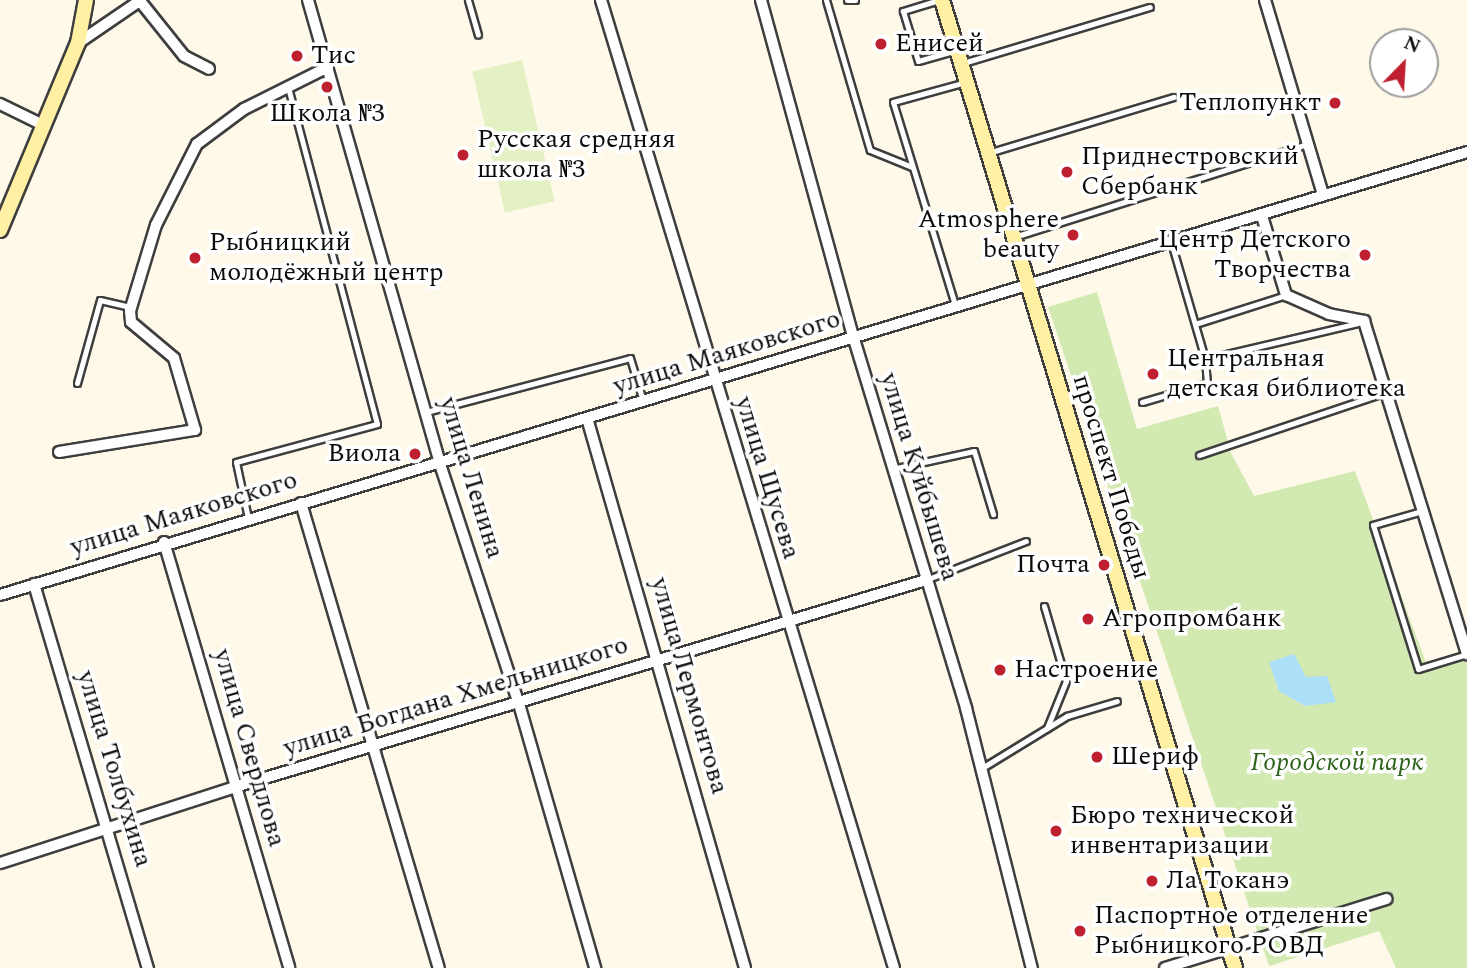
<!DOCTYPE html>
<meta charset="utf-8">
<style>
body{margin:0}
#map{position:relative;width:1467px;height:968px;overflow:hidden;background:#fff9e9;font-family:Spectral,serif}
div>[style]{position:absolute}
.green>*{inset:0;background:#d2eab2}
.pitch>*{inset:0;background:#e4f1c4;transform-origin:0 0}
.water>*{inset:0;background:#ace0f8}
.roads{filter:drop-shadow(2px 0 #3e3e3e) drop-shadow(-2px 0 #3e3e3e) drop-shadow(0 2px #3e3e3e) drop-shadow(0 -2px #3e3e3e)}
.lane>*{height:5px;margin:-2.5px;padding:0 2.5px;transform-origin:2.5px;border-radius:2.5px;background:#fff}
.street>*{height:10px;margin:-5px;padding:0 5px;transform-origin:5px;border-radius:5px;background:#fff}
.secondary>*{height:14px;margin:-7px;padding:0 7px;transform-origin:7px;border-radius:7px;background:#fff0a4}
.dots>*{width:19px;height:19px;translate:-50% -50%;box-sizing:border-box;border:4px solid #fff;border-radius:50%}
span{translate:-50% -50%;white-space:nowrap;text-align:center;line-height:1.15;-webkit-text-stroke:7px #fff;paint-order:stroke}
.poi-label{font-size:26px;color:#0b0b0b}
.left{translate:0 -50%;text-align:left}
.right{translate:-100% -50%;text-align:right}
.street-label{font-size:26px;color:#0b0b0b}
.park-label{font-size:26px;color:#2e641a;font-style:italic}
.north{position:absolute;left:1369px;top:28px;width:70px;height:70px;box-sizing:border-box;background:#fff;border:2px solid #9d9d9d;border-radius:50%;rotate:24deg;font-size:19px;font-weight:700;line-height:28px;text-align:center;color:#0b0b0b}
.north::after{content:'';display:block;margin:auto;width:24px;height:32px;background:#be2030;clip-path:polygon(50% 0,100% 100%,50% 72%,0 100%)}
</style>
<div id="map">
<div class="green">
<i style="clip-path:polygon(1097px 292px,1137px 429px,1218px 406px,1231px 453px,1254px 496px,1355px 471px,1428px 668px,1467px 658px,1467px 968px,1396px 968px,1379px 931px,1269px 966px,1048px 307px)"></i>
</div>
<div class="pitch">
<i style="left:522px;top:60px;width:145px;height:51px;rotate:77deg"></i>
</div>
<div class="water">
<i style="clip-path:polygon(1294px 654px,1306px 677px,1327px 676px,1336px 702px,1305px 706px,1279px 691px,1269px 662px)"></i>
</div>
<div class="roads">
<div class="lane">
<i style="left:468px;top:0;width:36px;rotate:74deg"></i>
<i style="left:826px;top:0;width:156px;rotate:73.7deg"></i>
<i style="left:870px;top:150px;width:45px;rotate:22deg"></i>
<i style="left:847px;top:0;width:8px"></i>
<i style="left:939px;top:0;width:38px;rotate:163deg"></i>
<i style="left:903px;top:11px;width:52px;rotate:73.3deg"></i>
<i style="left:918px;top:61px;width:41px;rotate:-15.8deg"></i>
<i style="left:963px;top:63px;width:195px;rotate:-16.7deg"></i>
<i style="left:988px;top:153px;width:194px;rotate:-16.8deg"></i>
<i style="left:1014px;top:237px;width:308px;rotate:-17.6deg"></i>
<i style="left:956px;top:308px;width:215px;rotate:-107deg"></i>
<i style="left:893px;top:102px;width:76px;rotate:-15.3deg"></i>
<i style="left:1195px;top:324px;width:96px;rotate:-17.7deg"></i>
<i style="left:1205px;top:359px;width:157px;rotate:-13.2deg"></i>
<i style="left:77px;top:383px;width:86px;rotate:-74.5deg"></i>
<i style="left:100px;top:300px;width:32px;rotate:13deg"></i>
<i style="left:1142px;top:402px;width:68px;rotate:-16.3deg"></i>
<i style="left:1207px;top:383px;width:24px;rotate:-95deg"></i>
<i style="left:1205px;top:359px;width:122px;rotate:-106.2deg"></i>
<i style="left:426px;top:412px;width:211px;rotate:-14.8deg"></i>
<i style="left:630px;top:358px;width:45px;rotate:73.2deg"></i>
<i style="left:1199px;top:455px;width:197px;rotate:-18.6deg"></i>
<i style="left:892px;top:469px;width:84px;rotate:-12.4deg"></i>
<i style="left:974px;top:451px;width:66px;rotate:73.2deg"></i>
<i style="left:1422px;top:511px;width:51px;rotate:164.1deg"></i>
<i style="left:1373px;top:525px;width:151px;rotate:72.6deg"></i>
<i style="left:1418px;top:669px;width:51px;rotate:-17deg"></i>
<i style="left:248px;top:518px;width:57px;rotate:-102.1deg"></i>
<i style="left:236px;top:462px;width:146px;rotate:-15.1deg"></i>
<i style="left:377px;top:424px;width:350px;rotate:-104.8deg"></i>
<i style="left:928px;top:579px;width:105px;rotate:-21.2deg"></i>
<i style="left:1044px;top:606px;width:78px;rotate:73.7deg"></i>
<i style="left:1066px;top:681px;width:51px;rotate:112deg"></i>
<i style="left:982px;top:768px;width:100px;rotate:-31.5deg"></i>
<i style="left:1067px;top:716px;width:52px;rotate:-16.7deg"></i>
</div>
<div class="street">
<i style="left:308px;top:0;width:479px;rotate:74.1deg"></i>
<i style="left:439px;top:461px;width:256px;rotate:71.8deg"></i>
<i style="left:519px;top:704px;width:275px;rotate:73.9deg"></i>
<i style="left:601px;top:0;width:1011px;rotate:73.16deg"></i>
<i style="left:761px;top:0;width:352px;rotate:74.7deg"></i>
<i style="left:854px;top:339px;width:386px;rotate:73.1deg"></i>
<i style="left:966px;top:708px;width:268px;rotate:75.8deg"></i>
<i style="left:1265px;top:0;width:203px;rotate:73.4deg"></i>
<i style="left:140px;top:1px;width:70px;rotate:51.3deg"></i>
<i style="left:184px;top:56px;width:28px;rotate:27deg"></i>
<i style="left:78px;top:43px;width:76px;rotate:-34.3deg"></i>
<i style="left:0;top:104px;width:48px;rotate:26deg"></i>
<i style="left:1262px;top:216px;width:83px;rotate:73.1deg"></i>
<i style="left:1286px;top:295px;width:47px;rotate:23.8deg"></i>
<i style="left:1329px;top:314px;width:36px;rotate:11deg"></i>
<i style="left:1364px;top:321px;width:349px;rotate:72.8deg"></i>
<i style="left:587px;top:418px;width:572px;rotate:73.97deg"></i>
<i style="left:59px;top:452px;width:138px;rotate:-9.2deg"></i>
<i style="left:195px;top:430px;width:75px;rotate:-106.3deg"></i>
<i style="left:174px;top:358px;width:56px;rotate:-140.1deg"></i>
<i style="left:131px;top:322px;width:11px;rotate:-95deg"></i>
<i style="left:130px;top:311px;width:90px;rotate:-73.2deg"></i>
<i style="left:156px;top:225px;width:91px;rotate:-63.2deg"></i>
<i style="left:197px;top:144px;width:59px;rotate:-36.7deg"></i>
<i style="left:244px;top:109px;width:94px;rotate:-26.6deg"></i>
<i style="left:301px;top:503px;width:485px;rotate:73.5deg"></i>
<i style="left:164px;top:542px;width:444px;rotate:73.6deg"></i>
<i style="left:34px;top:584px;width:401px;rotate:73.5deg"></i>
<i style="left:0;top:595px;width:1532px;rotate:-16.8deg"></i>
<i style="left:0;top:863px;width:250px;rotate:-17.9deg"></i>
<i style="left:238px;top:786px;width:718px;rotate:-16.67deg"></i>
<i style="left:1165px;top:968px;width:232px;rotate:-17.3deg"></i>
</div>
<div class="secondary">
<i style="left:942px;top:0;width:1011px;rotate:73.16deg"></i>
<i style="left:0;top:230px;width:203px;rotate:-67.4deg"></i>
<i style="left:78px;top:43px;width:44px;rotate:-79.5deg"></i>
</div>
</div>
<div class="dots">
<i style="left:881px;top:44px;background:#be2030"></i>
<i style="left:297px;top:56px;background:#be2030"></i>
<i style="left:327px;top:87px;background:#be2030"></i>
<i style="left:1335px;top:103px;background:#be2030"></i>
<i style="left:463px;top:155px;background:#be2030"></i>
<i style="left:1067px;top:172px;background:#be2030"></i>
<i style="left:1073px;top:235px;background:#be2030"></i>
<i style="left:1365px;top:255px;background:#be2030"></i>
<i style="left:195px;top:258px;background:#be2030"></i>
<i style="left:1153px;top:374px;background:#be2030"></i>
<i style="left:415px;top:454px;background:#be2030"></i>
<i style="left:1104px;top:565px;background:#be2030"></i>
<i style="left:1088px;top:619px;background:#be2030"></i>
<i style="left:1000px;top:670px;background:#be2030"></i>
<i style="left:1097px;top:757px;background:#be2030"></i>
<i style="left:1056px;top:831px;background:#be2030"></i>
<i style="left:1152px;top:881px;background:#be2030"></i>
<i style="left:1080px;top:931px;background:#be2030"></i>
</div>
<div class="poi-label">
<span class="left" style="left:895px;top:44px">Енисей</span>
<span class="left" style="left:311px;top:56px">Тис</span>
<span class="right" style="left:1321px;top:103px">Теплопункт</span>
<span style="left:327px;top:114px">Школа №3</span>
<span class="left" style="left:477px;top:155px">Русская средняя<br>школа №3</span>
<span class="left" style="left:1081px;top:172px">Приднестровский<br>Сбербанк</span>
<span class="right" style="left:1059px;top:235px">Atmosphere<br>beauty</span>
<span class="right" style="left:1351px;top:255px">Центр Детского<br>Творчества</span>
<span class="left" style="left:209px;top:258px">Рыбницкий<br>молодёжный центр</span>
<span class="left" style="left:1167px;top:374px">Центральная<br>детская библиотека</span>
<span class="right" style="left:401px;top:454px">Виола</span>
<span class="right" style="left:1090px;top:565px">Почта</span>
<span class="left" style="left:1102px;top:619px">Агропромбанк</span>
<span class="left" style="left:1014px;top:670px">Настроение</span>
<span class="left" style="left:1111px;top:757px">Шериф</span>
<span class="left" style="left:1070px;top:831px">Бюро технической<br>инвентаризации</span>
<span class="left" style="left:1166px;top:881px">Ла Токанэ</span>
<span class="left" style="left:1094px;top:931px">Паспортное отделение<br>Рыбницкого РОВД</span>
</div>
<div class="street-label">
<span style="left:727px;top:353px;rotate:-17deg">улица Маяковского</span>
<span style="left:919px;top:477px;rotate:73deg">улица Куйбышева</span>
<span style="left:1111px;top:477px;rotate:73deg">проспект Победы</span>
<span style="left:471px;top:478px;rotate:73deg">улица Ленина</span>
<span style="left:767px;top:478px;rotate:73deg">улица Щусева</span>
<span style="left:184px;top:514px;rotate:-17deg">улица Маяковского</span>
<span style="left:689px;top:686px;rotate:74deg">улица Лермонтова</span>
<span style="left:456px;top:697px;rotate:-17deg">улица Богдана Хмельницкого</span>
<span style="left:249px;top:748px;rotate:74deg">улица Свердлова</span>
<span style="left:114px;top:769px;rotate:73deg">улица Толбухина</span>
</div>
<div class="park-label">
<span style="left:1337px;top:763px">Городской парк</span>
</div>
<div class="north">N</div>
</div>
